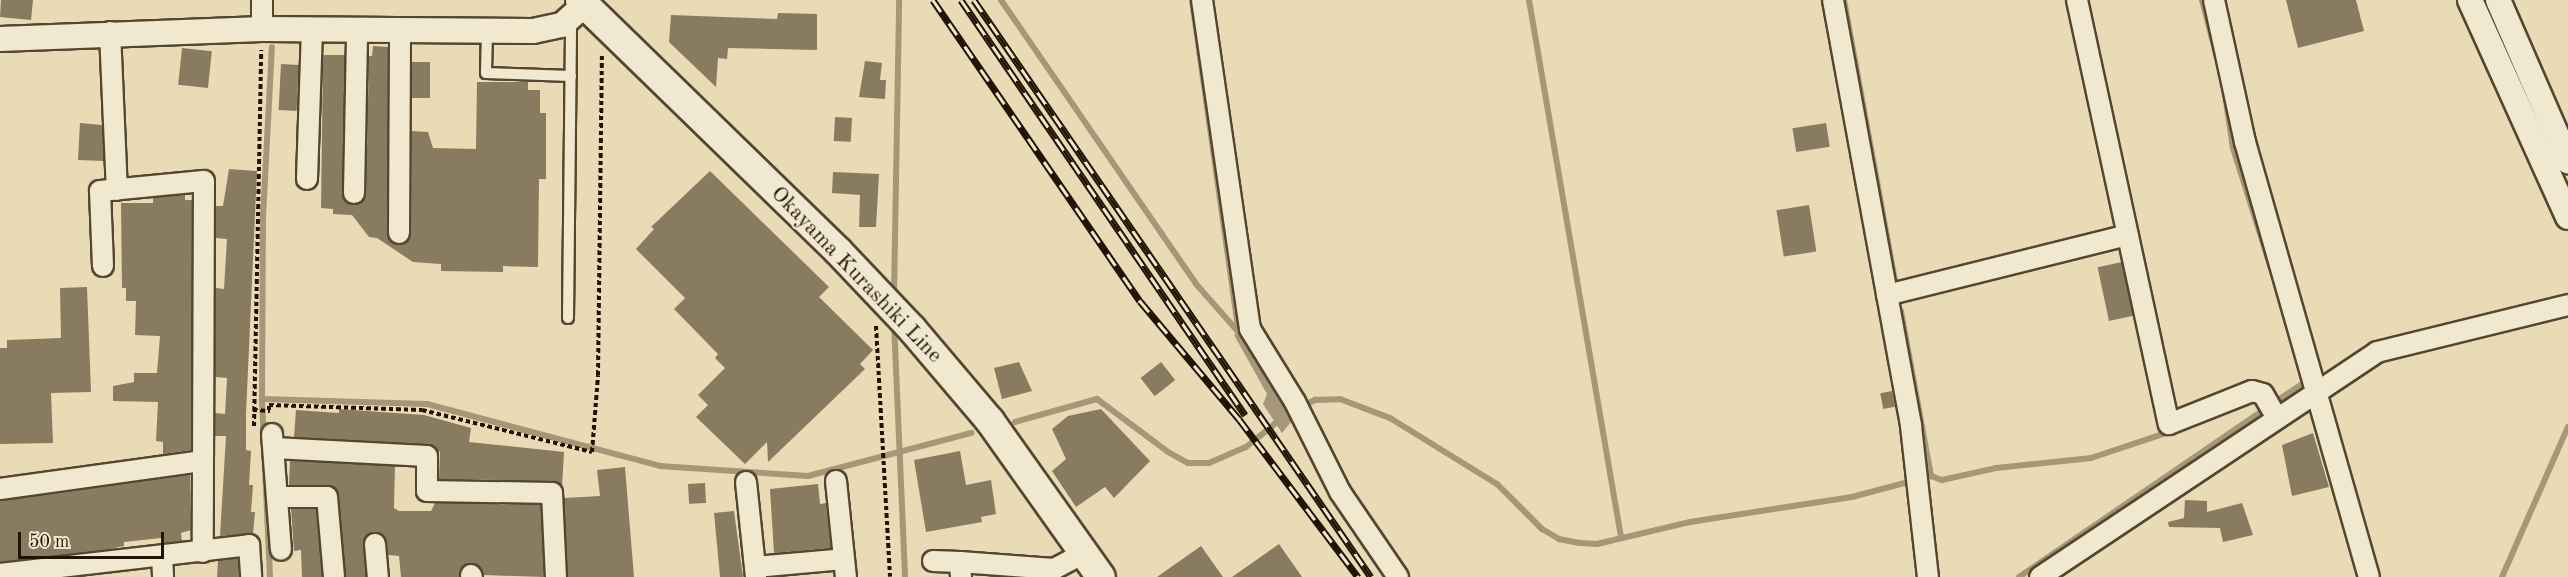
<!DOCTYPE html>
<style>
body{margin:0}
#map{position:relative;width:2568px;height:577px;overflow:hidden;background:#e8dbb5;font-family:"Old Standard TT",serif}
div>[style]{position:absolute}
.water>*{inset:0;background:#a59778}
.stream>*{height:6px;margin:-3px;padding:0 3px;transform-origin:3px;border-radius:3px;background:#a59778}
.building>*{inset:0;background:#897b60;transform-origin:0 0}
.path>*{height:4px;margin-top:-2px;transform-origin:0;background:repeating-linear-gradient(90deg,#221403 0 4.5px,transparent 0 7.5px)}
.roads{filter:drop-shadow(2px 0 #544630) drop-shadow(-2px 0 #544630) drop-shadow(0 2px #544630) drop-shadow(0 -2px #544630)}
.service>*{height:10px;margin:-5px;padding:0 5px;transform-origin:5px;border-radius:5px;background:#f0e8cf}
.minor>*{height:20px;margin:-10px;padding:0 10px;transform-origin:10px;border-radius:10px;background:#f0e8cf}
.tertiary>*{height:24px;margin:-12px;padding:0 12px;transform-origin:12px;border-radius:12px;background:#f0e8cf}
.secondary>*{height:28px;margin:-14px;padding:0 14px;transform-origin:14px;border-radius:14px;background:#f0e8cf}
.rail>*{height:7px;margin-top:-3.5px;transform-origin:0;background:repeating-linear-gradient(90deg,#f0e8cf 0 14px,#221403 0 28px);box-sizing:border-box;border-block:2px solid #221403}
span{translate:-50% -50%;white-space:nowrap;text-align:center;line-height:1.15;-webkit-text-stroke:4.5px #f0e8cf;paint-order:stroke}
.street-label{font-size:22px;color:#221403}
.scale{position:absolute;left:18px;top:532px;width:146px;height:27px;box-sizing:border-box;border:3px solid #221403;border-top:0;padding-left:8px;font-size:18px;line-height:21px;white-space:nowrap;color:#221403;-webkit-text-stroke:4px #f0e8cf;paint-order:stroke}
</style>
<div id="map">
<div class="water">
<i style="clip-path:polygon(1241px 328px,1295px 417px,1282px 433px,1263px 404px,1267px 394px,1234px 335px)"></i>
</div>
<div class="stream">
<i style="left:1001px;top:0;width:345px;rotate:55.5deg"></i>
<i style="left:1196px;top:284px;width:69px;rotate:48.5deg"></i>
<i style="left:1192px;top:0;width:332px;rotate:82deg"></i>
<i style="left:1529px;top:0;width:545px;rotate:80.28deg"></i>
<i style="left:1844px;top:0;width:292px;rotate:79.7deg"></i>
<i style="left:2202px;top:0;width:60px;rotate:75.5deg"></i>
<i style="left:2224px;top:88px;width:61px;rotate:81.5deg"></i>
<i style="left:2233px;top:148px;width:130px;rotate:72.5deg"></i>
<i style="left:894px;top:295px;width:295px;rotate:-89deg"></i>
<i style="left:1901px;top:311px;width:168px;rotate:79.7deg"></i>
<i style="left:894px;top:323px;width:254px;rotate:87.5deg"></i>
<i style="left:262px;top:399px;width:165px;rotate:1.7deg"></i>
<i style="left:427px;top:404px;width:241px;rotate:14.9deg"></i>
<i style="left:660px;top:466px;width:148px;rotate:3.9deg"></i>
<i style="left:808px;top:476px;width:169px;rotate:-14.8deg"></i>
<i style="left:1301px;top:407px;width:16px;rotate:-27deg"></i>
<i style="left:1315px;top:400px;width:25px;rotate:-2deg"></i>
<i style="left:1340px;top:399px;width:53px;rotate:20.8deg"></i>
<i style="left:1390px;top:418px;width:126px;rotate:31.7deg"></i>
<i style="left:1497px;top:484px;width:64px;rotate:45deg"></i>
<i style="left:1542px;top:529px;width:20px;rotate:30deg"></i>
<i style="left:1559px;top:539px;width:21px;rotate:11deg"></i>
<i style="left:1580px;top:543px;width:17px;rotate:3deg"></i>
<i style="left:1597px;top:544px;width:96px;rotate:-13.3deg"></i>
<i style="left:1690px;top:522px;width:164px;rotate:-8.8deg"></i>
<i style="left:1852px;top:497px;width:82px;rotate:-14.9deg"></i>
<i style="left:1931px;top:476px;width:12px;rotate:20deg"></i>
<i style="left:1942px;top:480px;width:55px;rotate:-12.5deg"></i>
<i style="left:1996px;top:468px;width:96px;rotate:-6deg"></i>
<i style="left:2091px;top:458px;width:85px;rotate:-18.4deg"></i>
<i style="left:1015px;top:422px;width:85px;rotate:-15.7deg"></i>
<i style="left:1097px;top:399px;width:89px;rotate:36.7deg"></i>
<i style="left:1168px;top:452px;width:23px;rotate:29deg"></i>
<i style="left:1188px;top:463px;width:21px"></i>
<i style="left:1209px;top:463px;width:40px;rotate:-23.4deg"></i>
<i style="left:1246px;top:447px;width:46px;rotate:-38.9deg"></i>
<i style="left:270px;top:577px;width:178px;rotate:-92.6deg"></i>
<i style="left:262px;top:399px;width:182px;rotate:-89.7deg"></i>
<i style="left:263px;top:217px;width:170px;rotate:-87deg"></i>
<i style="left:2019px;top:577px;width:348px;rotate:-34.3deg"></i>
<i style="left:2502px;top:577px;width:164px;rotate:-66.3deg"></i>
</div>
<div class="building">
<i style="clip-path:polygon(1px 0,33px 0,31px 20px,0 17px)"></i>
<i style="clip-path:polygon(2286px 0,2356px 0,2364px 31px,2298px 48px)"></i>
<i style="clip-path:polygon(778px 13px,817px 14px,817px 50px,728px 48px,727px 59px,718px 58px,716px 87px,669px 42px,671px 15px,777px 19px)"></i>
<i style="clip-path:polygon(373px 46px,388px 47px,387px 233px,389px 239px,398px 245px,405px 243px,411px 233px,412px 131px,428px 132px,433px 148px,476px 149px,477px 82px,528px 82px,528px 90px,540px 90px,540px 113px,546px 113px,546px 179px,539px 179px,538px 267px,503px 266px,503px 272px,441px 271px,441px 264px,413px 262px,377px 238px,369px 237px,352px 215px,333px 214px,333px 209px,321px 208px,323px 55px,345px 55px,342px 193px,347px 203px,354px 205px,364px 200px,366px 193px,369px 56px,372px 56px)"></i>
<i style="left:182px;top:48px;width:30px;height:37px;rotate:6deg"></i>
<i style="clip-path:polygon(865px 61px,882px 63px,880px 80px,886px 80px,885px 99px,859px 97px)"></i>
<i style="left:412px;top:62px;width:18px;height:36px"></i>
<i style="left:281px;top:64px;width:18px;height:46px;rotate:3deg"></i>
<i style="left:835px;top:117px;width:17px;height:24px;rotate:3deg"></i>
<i style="clip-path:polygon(80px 123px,102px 125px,104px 161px,78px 160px)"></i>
<i style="left:1826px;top:123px;width:24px;height:34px;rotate:81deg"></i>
<i style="clip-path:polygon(229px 169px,257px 171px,246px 414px,246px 450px,251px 451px,249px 485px,253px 485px,251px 512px,255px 512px,253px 534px,220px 536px,226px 436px,215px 436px,215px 413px,225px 414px,227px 378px,215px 377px,216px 288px,224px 289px,227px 239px,216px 238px,216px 206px,223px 206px)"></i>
<i style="clip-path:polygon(710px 171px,829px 287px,819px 297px,873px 350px,860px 364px,865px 369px,768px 462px,767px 442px,745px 464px,696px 417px,708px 405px,698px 395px,725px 368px,715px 358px,718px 354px,674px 309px,685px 298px,636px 249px,654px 229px,651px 227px)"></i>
<i style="clip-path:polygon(833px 172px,879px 174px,876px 227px,859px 227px,860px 195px,832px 193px)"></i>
<i style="clip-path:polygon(185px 195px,185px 200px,192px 200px,191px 450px,163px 454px,163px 442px,156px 441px,158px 402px,113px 401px,113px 386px,134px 382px,134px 373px,157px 373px,160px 336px,135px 335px,136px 301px,126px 301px,126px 288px,122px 288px,121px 203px,153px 203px,153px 198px)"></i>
<i style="left:1809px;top:205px;width:47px;height:33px;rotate:81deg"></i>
<i style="left:2122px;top:262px;width:55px;height:25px;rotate:78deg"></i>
<i style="clip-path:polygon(87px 287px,91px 392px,51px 393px,53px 443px,0 444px,0 348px,7px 348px,7px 340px,61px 338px,60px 288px)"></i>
<i style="clip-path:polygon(1019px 362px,1032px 391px,1002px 399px,994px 368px)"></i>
<i style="left:1161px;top:362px;width:23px;height:26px;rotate:52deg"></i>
<i style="left:1892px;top:391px;width:16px;height:12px;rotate:79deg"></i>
<i style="clip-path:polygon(339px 409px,424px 415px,471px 428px,469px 442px,564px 452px,562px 487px,552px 481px,439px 479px,440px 452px,428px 444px,294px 437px,296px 410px,339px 413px)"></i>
<i style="clip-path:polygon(1101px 409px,1150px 461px,1114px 498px,1105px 487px,1076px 507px,1052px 471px,1066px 459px,1052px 429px,1068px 416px)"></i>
<i style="clip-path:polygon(2313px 433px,2329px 487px,2292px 496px,2282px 445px)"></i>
<i style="clip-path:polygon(960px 451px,966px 485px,991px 480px,996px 514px,981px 517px,982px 522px,926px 532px,914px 460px)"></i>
<i style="clip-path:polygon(290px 461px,395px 466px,394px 508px,399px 511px,431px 511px,435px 503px,541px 505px,544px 577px,483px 575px,478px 565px,471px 563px,461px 568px,459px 577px,401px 577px,399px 556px,388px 555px,385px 538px,375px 532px,364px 540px,366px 577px,346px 577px,337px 491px,327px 485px,289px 485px)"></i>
<i style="clip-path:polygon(625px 467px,634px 577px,568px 577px,564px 498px,600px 496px,597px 470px)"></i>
<i style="clip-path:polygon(190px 475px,191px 530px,181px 533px,182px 541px,161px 543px,161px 538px,124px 542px,124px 546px,110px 549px,0 562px,0 501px)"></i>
<i style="left:705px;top:483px;width:20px;height:17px;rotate:87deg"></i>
<i style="clip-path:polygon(818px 484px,820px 504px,826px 503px,831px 548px,774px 553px,770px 489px)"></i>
<i style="clip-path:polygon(2185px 500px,2207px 501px,2207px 512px,2242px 503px,2253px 535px,2223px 542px,2220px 528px,2169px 527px,2168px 522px,2184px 518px)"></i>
<i style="clip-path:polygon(291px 509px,316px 509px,322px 577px,302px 577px,301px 550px,294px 551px)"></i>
<i style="clip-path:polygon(734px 511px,743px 577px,720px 577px,714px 513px)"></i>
<i style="clip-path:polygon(1279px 544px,1302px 577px,1232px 577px)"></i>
<i style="clip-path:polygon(1201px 546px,1223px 577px,1157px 577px)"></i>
<i style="clip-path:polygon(238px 558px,239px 577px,217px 577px,218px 561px)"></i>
</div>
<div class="path">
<i style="left:876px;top:326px;width:251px;rotate:86.8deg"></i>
<i style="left:253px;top:410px;width:17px;rotate:3deg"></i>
<i style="left:269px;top:410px;width:5px;rotate:-90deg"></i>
<i style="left:269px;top:405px;width:153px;rotate:1.9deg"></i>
<i style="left:422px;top:410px;width:175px;rotate:13.9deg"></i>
<i style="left:592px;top:452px;width:77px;rotate:-85.5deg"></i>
<i style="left:598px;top:375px;width:322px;rotate:-89.3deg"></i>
<i style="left:254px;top:426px;width:376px;rotate:-88.9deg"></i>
</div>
<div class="roads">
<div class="service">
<i style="left:487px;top:31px;width:42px;rotate:91.4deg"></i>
<i style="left:486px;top:73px;width:85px;rotate:2deg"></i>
<i style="left:568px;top:318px;width:298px;rotate:-89.4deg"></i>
</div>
<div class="minor">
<i style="left:1202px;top:0;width:332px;rotate:81.7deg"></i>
<i style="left:1250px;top:329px;width:86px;rotate:58.3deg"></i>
<i style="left:1295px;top:402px;width:101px;rotate:63.4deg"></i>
<i style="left:1340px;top:492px;width:103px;rotate:55.7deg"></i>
<i style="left:1833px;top:0;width:433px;rotate:79.6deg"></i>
<i style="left:1911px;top:426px;width:152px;rotate:83.6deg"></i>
<i style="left:2077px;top:0;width:434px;rotate:77.8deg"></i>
<i style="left:2169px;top:424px;width:89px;rotate:-21.7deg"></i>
<i style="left:2252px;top:391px;width:11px;rotate:15deg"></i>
<i style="left:2263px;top:394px;width:28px;rotate:60deg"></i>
<i style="left:2214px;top:0;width:145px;rotate:77.7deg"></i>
<i style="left:2245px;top:142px;width:452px;rotate:74.1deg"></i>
<i style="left:262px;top:29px;width:29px;rotate:-90deg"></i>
<i style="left:110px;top:32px;width:158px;rotate:87.5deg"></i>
<i style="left:307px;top:179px;width:149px;rotate:-88.1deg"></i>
<i style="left:354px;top:193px;width:162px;rotate:-88.9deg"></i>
<i style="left:399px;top:233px;width:202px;rotate:-89.7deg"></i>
<i style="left:103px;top:266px;width:75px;rotate:-92.3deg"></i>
<i style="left:100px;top:191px;width:104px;rotate:-5.5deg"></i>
<i style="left:204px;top:181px;width:371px;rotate:90.2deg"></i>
<i style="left:1887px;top:295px;width:248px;rotate:-14deg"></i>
<i style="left:272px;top:434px;width:116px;rotate:85.6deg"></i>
<i style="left:274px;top:448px;width:153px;rotate:3deg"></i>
<i style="left:427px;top:456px;width:35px;rotate:90deg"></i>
<i style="left:427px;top:491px;width:125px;rotate:0.9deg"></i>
<i style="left:552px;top:493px;width:84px;rotate:87.3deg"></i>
<i style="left:836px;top:481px;width:97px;rotate:84.1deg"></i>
<i style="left:746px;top:482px;width:96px;rotate:84deg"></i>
<i style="left:0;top:489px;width:205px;rotate:-7.9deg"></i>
<i style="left:278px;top:497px;width:49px"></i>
<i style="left:327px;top:497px;width:80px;rotate:85deg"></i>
<i style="left:375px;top:544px;width:33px;rotate:85deg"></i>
<i style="left:162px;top:556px;width:21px;rotate:87deg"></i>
<i style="left:933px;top:561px;width:27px;rotate:2deg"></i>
<i style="left:755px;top:567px;width:89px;rotate:-5.1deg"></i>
<i style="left:0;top:574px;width:251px;rotate:-6.6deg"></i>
<i style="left:249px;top:545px;width:32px;rotate:86deg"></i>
<i style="left:471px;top:575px;width:2px;rotate:63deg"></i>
<i style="left:961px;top:577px;width:15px;rotate:-94deg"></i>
<i style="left:960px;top:562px;width:94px;rotate:4.3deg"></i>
<i style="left:1054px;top:569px;width:34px;rotate:-28deg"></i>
<i style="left:2040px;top:577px;width:405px;rotate:-33.7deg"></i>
<i style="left:2377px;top:352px;width:197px;rotate:-13.8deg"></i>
</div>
<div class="tertiary">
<i style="left:2470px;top:0;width:238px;rotate:65.7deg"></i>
<i style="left:2498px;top:0;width:176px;rotate:66.5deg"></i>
<i style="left:0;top:39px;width:262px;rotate:-2.2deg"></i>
<i style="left:262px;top:29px;width:271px;rotate:0.4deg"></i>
<i style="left:533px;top:31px;width:30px;rotate:-12deg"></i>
<i style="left:562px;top:25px;width:30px;rotate:-42deg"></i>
</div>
<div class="secondary">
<i style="left:580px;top:0;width:361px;rotate:44.2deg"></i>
<i style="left:839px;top:252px;width:106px;rotate:46.5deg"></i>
<i style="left:912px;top:329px;width:121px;rotate:49.7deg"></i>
<i style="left:990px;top:421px;width:191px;rotate:54.6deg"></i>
</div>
</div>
<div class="rail">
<i style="left:933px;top:0;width:365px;rotate:55.5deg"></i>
<i style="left:1140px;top:301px;width:154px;rotate:50deg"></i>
<i style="left:1239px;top:419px;width:198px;rotate:53deg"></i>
<i style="left:961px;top:0;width:503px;rotate:55.61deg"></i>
<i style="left:974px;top:0;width:700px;rotate:55.47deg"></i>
</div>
<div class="street-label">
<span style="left:856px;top:275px;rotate:46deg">Okayama Kurashiki Line</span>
</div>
<div class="scale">50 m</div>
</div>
